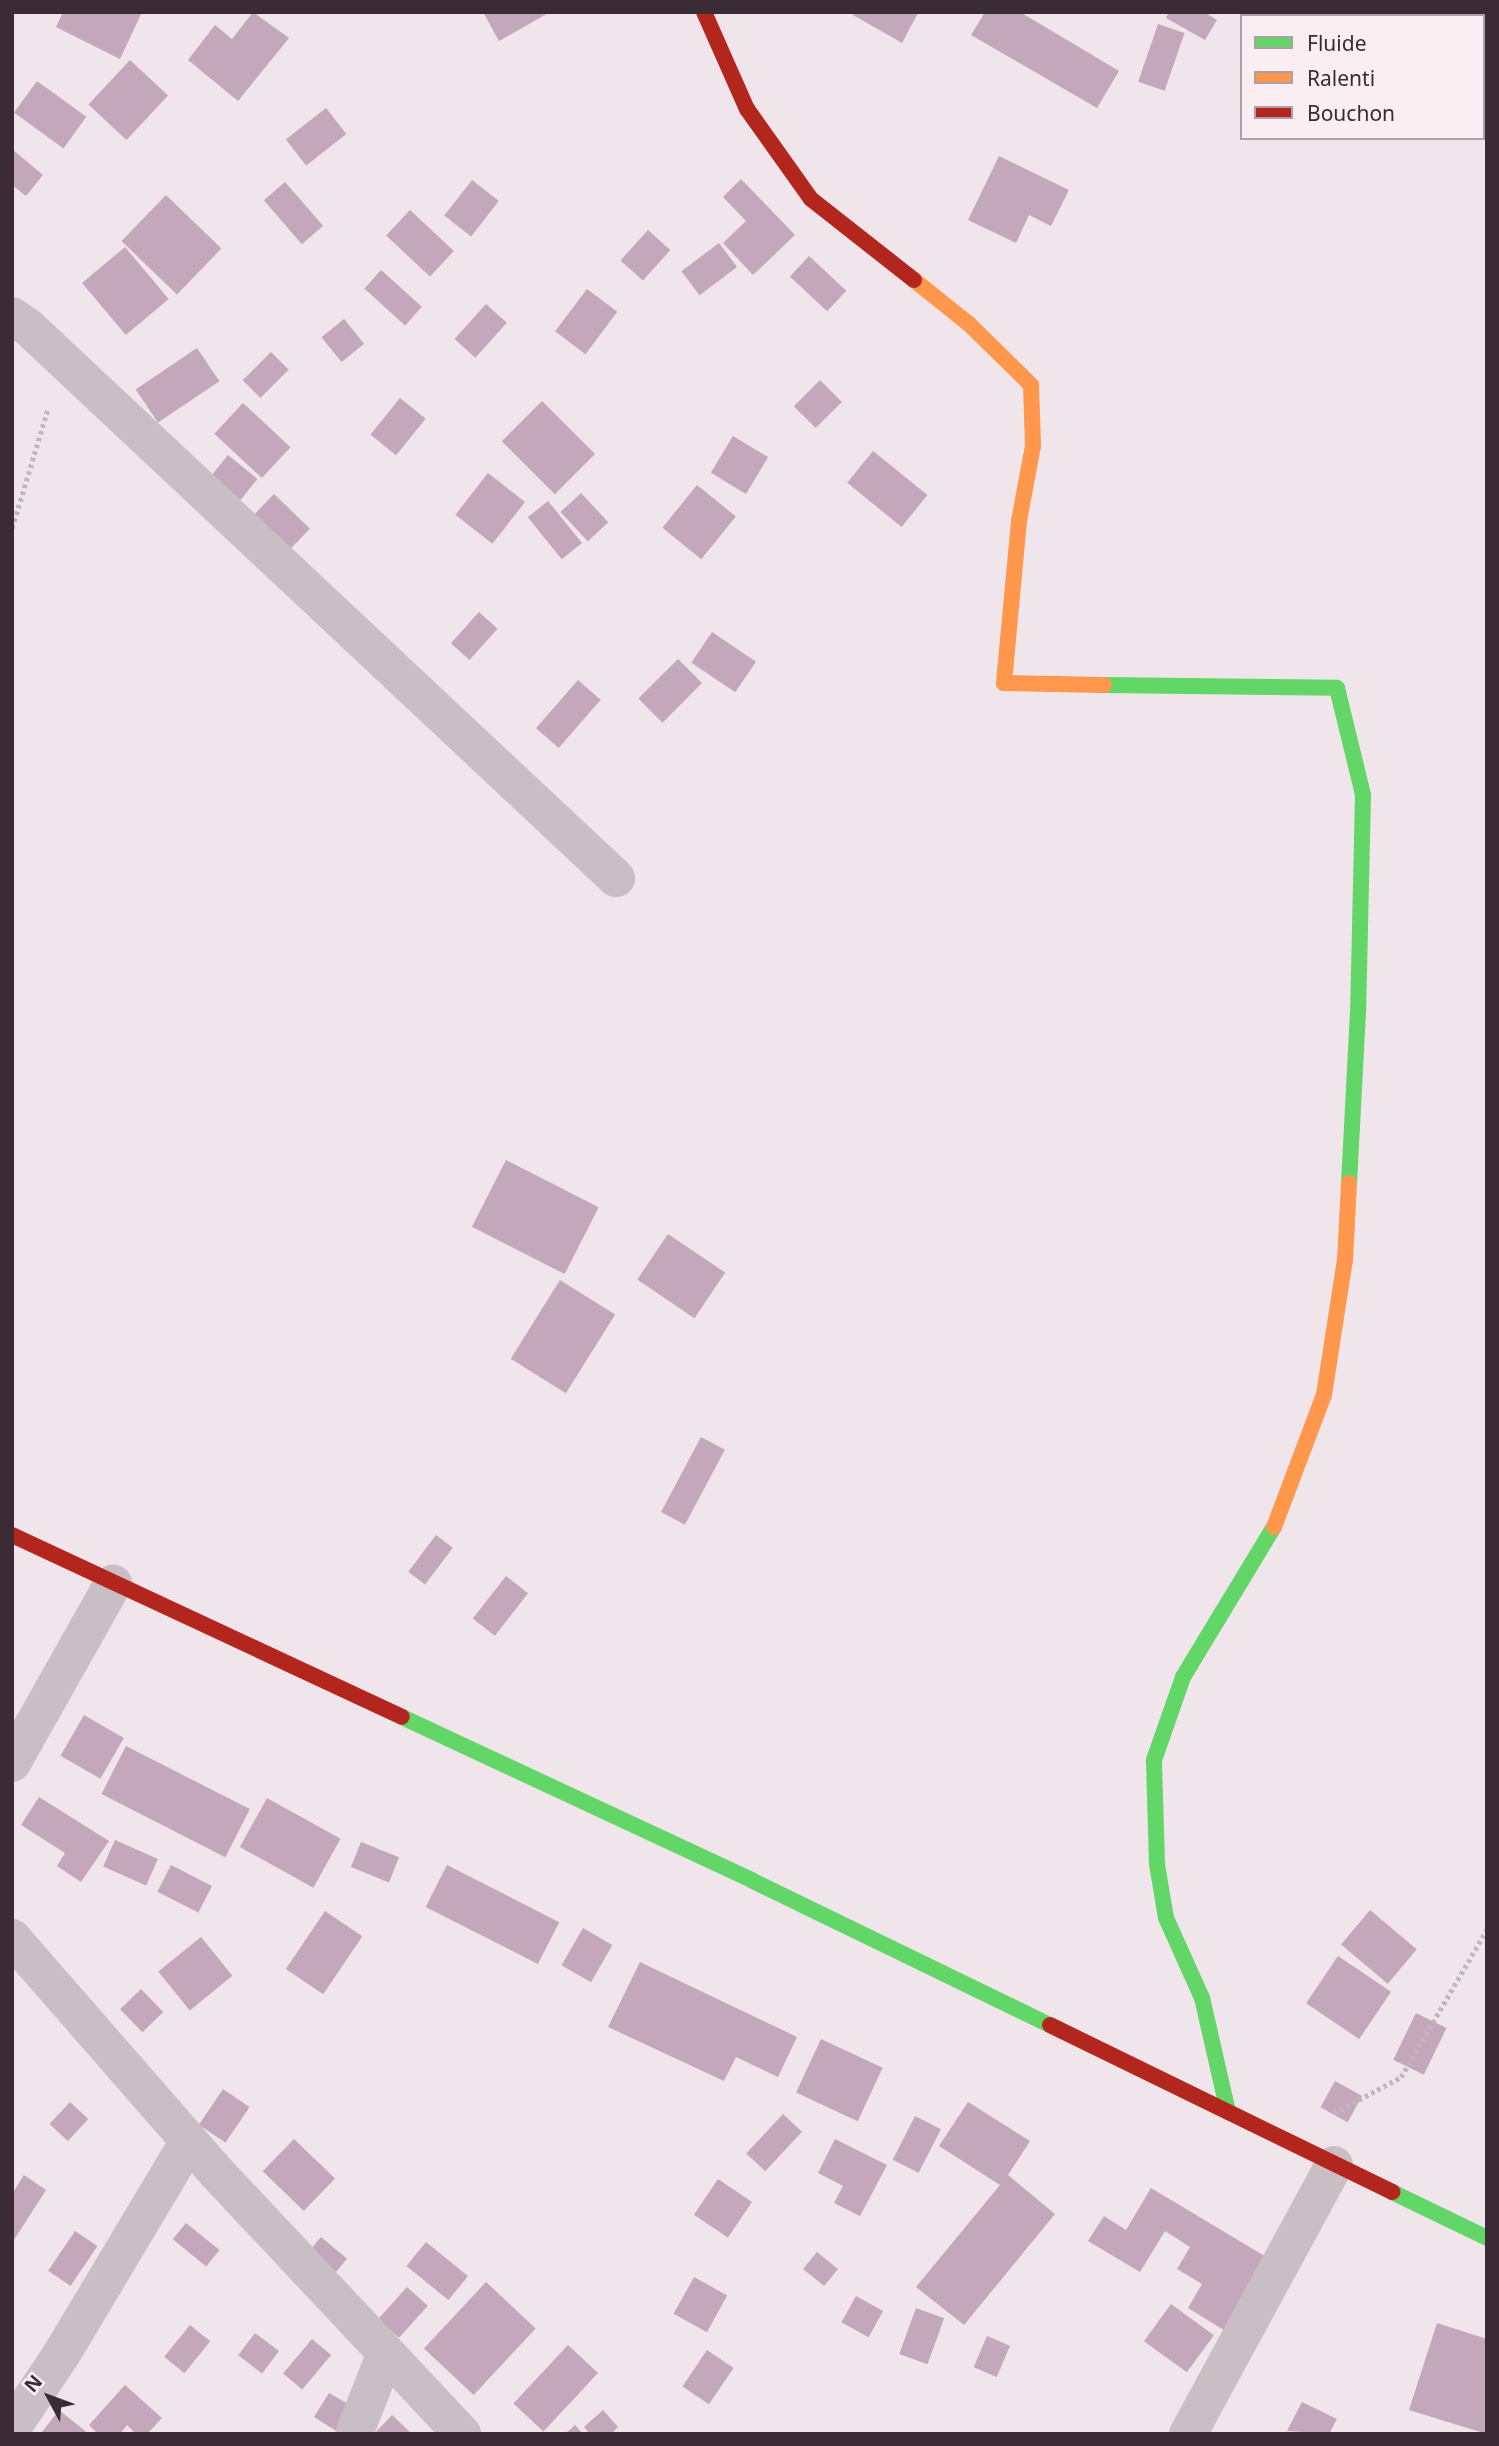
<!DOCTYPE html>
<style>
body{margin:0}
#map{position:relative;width:1499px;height:2446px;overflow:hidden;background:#f0e5ea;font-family:"Noto Sans",sans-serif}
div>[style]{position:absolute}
.building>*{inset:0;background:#c3a7ba;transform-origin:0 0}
.path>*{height:4.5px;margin-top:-2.25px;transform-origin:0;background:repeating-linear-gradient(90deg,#c2b6bc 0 3.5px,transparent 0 7px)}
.street>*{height:38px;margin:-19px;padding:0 19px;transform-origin:19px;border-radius:19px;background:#c9bec3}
.fast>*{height:16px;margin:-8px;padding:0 8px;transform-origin:8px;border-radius:8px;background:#63d668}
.slow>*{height:16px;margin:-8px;padding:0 8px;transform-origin:8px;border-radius:8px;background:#ff974d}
.jam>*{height:16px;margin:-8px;padding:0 8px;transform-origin:8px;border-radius:8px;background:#b3261e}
span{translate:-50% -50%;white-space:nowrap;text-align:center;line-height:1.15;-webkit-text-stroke:6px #fbeef3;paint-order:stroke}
.frame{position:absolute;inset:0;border:14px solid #3b2b35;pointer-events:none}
.legend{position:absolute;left:1240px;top:14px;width:245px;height:126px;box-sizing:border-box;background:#fbeef3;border:2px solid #aea0a7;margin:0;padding:9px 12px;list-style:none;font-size:21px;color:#3b2b35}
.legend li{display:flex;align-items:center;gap:14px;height:35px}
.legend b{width:35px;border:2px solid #aea0a7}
.north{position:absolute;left:14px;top:2362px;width:70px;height:70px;-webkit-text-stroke:5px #fbeef3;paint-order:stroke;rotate:311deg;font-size:19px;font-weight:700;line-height:28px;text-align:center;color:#3b2b35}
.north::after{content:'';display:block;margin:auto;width:24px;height:32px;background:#3b2b35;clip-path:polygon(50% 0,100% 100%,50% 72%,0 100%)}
</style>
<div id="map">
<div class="building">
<i style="clip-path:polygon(63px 12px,142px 12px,120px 59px,56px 27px)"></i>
<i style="clip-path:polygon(253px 12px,289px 38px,238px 101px,188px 60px,215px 25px,232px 39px)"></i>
<i style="clip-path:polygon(483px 12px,550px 12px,499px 41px)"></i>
<i style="clip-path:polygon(848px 12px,916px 12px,918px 13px,902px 43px)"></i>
<i style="clip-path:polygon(985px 12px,1020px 12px,1119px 71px,1097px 108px,971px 35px)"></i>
<i style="clip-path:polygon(1169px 12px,1204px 12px,1217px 20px,1205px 40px,1166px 18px)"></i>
<i style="left:1158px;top:24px;width:28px;height:61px;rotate:19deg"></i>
<i style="left:130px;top:60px;width:52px;height:61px;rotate:43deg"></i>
<i style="left:37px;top:81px;width:61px;height:39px;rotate:36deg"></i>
<i style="left:326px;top:108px;width:33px;height:51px;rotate:52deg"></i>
<i style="clip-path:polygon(12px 149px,43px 175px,26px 196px,12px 185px)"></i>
<i style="clip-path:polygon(999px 156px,1069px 190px,1051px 226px,1029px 215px,1016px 243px,968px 220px)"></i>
<i style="clip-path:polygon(741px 179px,795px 235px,753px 275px,723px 243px,746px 221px,723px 197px)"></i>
<i style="left:472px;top:180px;width:34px;height:45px;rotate:38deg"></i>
<i style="left:285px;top:182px;width:58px;height:28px;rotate:49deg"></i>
<i style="left:166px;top:195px;width:77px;height:64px;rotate:44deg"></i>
<i style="left:410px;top:210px;width:60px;height:35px;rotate:43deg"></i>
<i style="left:648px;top:230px;width:30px;height:41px;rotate:42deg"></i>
<i style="left:719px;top:243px;width:30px;height:47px;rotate:53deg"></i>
<i style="left:125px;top:247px;width:68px;height:56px;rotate:50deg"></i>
<i style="left:809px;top:256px;width:51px;height:28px;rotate:43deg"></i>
<i style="left:381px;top:270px;width:55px;height:25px;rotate:42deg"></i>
<i style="left:587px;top:289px;width:38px;height:53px;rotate:37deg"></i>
<i style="left:486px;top:304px;width:28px;height:47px;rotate:42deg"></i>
<i style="left:344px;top:319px;width:32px;height:29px;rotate:51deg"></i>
<i style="left:197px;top:348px;width:40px;height:74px;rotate:56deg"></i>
<i style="left:271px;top:352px;width:25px;height:40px;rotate:45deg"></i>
<i style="left:820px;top:380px;width:31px;height:37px;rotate:45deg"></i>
<i style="left:400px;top:398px;width:33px;height:47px;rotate:39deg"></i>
<i style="left:542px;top:401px;width:75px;height:57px;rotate:45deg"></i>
<i style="left:243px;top:403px;width:65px;height:42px;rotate:43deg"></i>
<i style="left:733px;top:436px;width:41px;height:43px;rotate:31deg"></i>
<i style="left:873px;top:451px;width:70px;height:41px;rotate:39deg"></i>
<i style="left:228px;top:455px;width:38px;height:27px;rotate:39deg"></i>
<i style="left:488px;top:473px;width:47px;height:53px;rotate:38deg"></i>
<i style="left:697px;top:485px;width:50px;height:55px;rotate:39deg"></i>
<i style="left:581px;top:493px;width:40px;height:28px;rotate:47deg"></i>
<i style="left:274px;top:494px;width:50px;height:29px;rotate:44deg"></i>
<i style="left:548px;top:501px;width:54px;height:26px;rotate:51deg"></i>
<i style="left:479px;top:612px;width:25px;height:42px;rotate:42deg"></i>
<i style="left:712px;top:632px;width:53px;height:37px;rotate:34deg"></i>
<i style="left:678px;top:659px;width:34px;height:56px;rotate:45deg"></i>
<i style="left:578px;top:680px;width:30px;height:64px;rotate:41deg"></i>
<i style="left:506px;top:1160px;width:104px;height:75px;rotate:27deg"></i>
<i style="left:668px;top:1234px;width:69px;height:55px;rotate:34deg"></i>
<i style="left:560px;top:1280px;width:65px;height:93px;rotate:32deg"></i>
<i style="left:701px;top:1437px;width:27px;height:85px;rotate:28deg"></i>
<i style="left:436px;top:1535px;width:21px;height:46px;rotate:37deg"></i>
<i style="left:506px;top:1576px;width:28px;height:54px;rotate:38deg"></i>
<i style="left:84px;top:1715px;width:46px;height:47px;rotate:30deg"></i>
<i style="left:126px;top:1746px;width:139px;height:54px;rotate:27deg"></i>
<i style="clip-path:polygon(39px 1797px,109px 1841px,81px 1882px,57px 1866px,65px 1853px,21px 1825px)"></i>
<i style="left:267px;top:1798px;width:84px;height:56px;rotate:29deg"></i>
<i style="left:115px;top:1840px;width:47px;height:29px;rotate:24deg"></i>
<i style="left:361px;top:1842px;width:41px;height:27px;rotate:22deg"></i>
<i style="left:171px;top:1865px;width:46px;height:30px;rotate:27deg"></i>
<i style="left:447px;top:1865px;width:126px;height:47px;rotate:27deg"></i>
<i style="left:1370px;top:1910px;width:61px;height:45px;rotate:40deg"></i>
<i style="left:325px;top:1911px;width:45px;height:70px;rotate:34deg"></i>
<i style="left:583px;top:1928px;width:34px;height:43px;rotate:30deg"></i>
<i style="left:201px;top:1937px;width:50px;height:55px;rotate:51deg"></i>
<i style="left:1338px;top:1956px;width:64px;height:57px;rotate:34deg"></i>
<i style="clip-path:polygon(640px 1962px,797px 2037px,778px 2077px,736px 2057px,724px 2081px,608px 2027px)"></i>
<i style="left:141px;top:1989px;width:32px;height:29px;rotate:46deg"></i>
<i style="left:1416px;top:2013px;width:34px;height:52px;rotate:26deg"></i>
<i style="left:821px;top:2039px;width:68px;height:59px;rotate:25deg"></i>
<i style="left:1335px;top:2081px;width:31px;height:30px;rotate:29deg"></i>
<i style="left:223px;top:2089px;width:32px;height:43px;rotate:34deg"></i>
<i style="left:70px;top:2102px;width:25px;height:30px;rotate:43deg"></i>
<i style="clip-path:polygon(968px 2102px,1030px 2141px,1008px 2175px,1055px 2214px,964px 2325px,916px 2287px,1000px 2185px,939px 2146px)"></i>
<i style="left:783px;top:2114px;width:26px;height:54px;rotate:43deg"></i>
<i style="left:915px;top:2116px;width:29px;height:49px;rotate:27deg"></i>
<i style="left:294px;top:2139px;width:57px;height:45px;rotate:44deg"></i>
<i style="clip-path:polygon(835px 2139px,887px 2165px,860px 2216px,834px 2203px,843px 2186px,818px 2173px)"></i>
<i style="clip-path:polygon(24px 2175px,46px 2190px,12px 2243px,12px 2194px)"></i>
<i style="left:718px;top:2179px;width:41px;height:43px;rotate:34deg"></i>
<i style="clip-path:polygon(1151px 2188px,1276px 2263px,1232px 2335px,1188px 2308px,1202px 2284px,1177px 2269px,1190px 2247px,1165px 2231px,1140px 2272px,1088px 2241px,1104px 2216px,1126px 2230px)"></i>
<i style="left:186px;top:2223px;width:43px;height:21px;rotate:39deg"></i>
<i style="left:75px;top:2231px;width:27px;height:48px;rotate:34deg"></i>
<i style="left:321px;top:2237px;width:34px;height:41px;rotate:40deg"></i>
<i style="left:426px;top:2242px;width:54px;height:31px;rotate:39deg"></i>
<i style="left:817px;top:2252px;width:27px;height:22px;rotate:39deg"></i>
<i style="left:694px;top:2277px;width:38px;height:42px;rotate:29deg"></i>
<i style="left:486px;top:2282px;width:68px;height:91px;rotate:43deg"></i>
<i style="left:407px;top:2287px;width:28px;height:43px;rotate:42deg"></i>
<i style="left:856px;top:2296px;width:31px;height:30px;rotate:29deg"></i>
<i style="left:1171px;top:2304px;width:53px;height:46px;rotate:36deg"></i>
<i style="left:916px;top:2308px;width:30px;height:49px;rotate:20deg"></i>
<i style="clip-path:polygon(1437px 2323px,1487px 2339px,1487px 2434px,1409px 2410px)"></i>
<i style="left:190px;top:2325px;width:26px;height:41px;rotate:39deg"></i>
<i style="left:255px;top:2333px;width:30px;height:28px;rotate:37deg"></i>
<i style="left:987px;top:2336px;width:25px;height:34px;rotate:23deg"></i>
<i style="left:312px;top:2339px;width:25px;height:45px;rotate:40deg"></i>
<i style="left:568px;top:2345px;width:41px;height:80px;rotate:43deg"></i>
<i style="left:707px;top:2350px;width:32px;height:44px;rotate:34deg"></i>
<i style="clip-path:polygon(125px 2385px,162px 2418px,147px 2434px,136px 2434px,127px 2425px,120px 2434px,98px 2434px,89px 2425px)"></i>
<i style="clip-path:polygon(329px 2393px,362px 2412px,341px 2434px,314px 2417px)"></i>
<i style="clip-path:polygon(1302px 2402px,1337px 2419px,1329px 2434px,1287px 2431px)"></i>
<i style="clip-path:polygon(59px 2410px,89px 2434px,42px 2432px)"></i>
<i style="clip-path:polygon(603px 2410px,618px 2427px,611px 2434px,590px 2434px,584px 2427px)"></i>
<i style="clip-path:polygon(392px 2415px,412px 2434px,374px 2434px)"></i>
<i style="clip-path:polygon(575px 2425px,583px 2434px,565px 2434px)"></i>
</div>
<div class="path">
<i style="left:12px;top:528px;width:125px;rotate:-73.3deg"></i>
<i style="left:1334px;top:2113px;width:76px;rotate:-28.2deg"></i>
<i style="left:1401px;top:2077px;width:171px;rotate:-59.8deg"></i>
</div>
<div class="street">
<i style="left:12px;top:316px;width:19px;rotate:35deg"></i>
<i style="left:28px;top:327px;width:806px;rotate:43.14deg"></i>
<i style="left:12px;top:1763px;width:206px;rotate:-60.6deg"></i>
<i style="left:12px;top:1938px;width:313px;rotate:48.9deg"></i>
<i style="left:218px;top:2174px;width:357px;rotate:46.8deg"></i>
<i style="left:12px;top:2428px;width:88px;rotate:-56.1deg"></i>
<i style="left:61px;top:2355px;width:249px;rotate:-59.1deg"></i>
<i style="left:354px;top:2434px;width:87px;rotate:-68.4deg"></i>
<i style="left:1188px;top:2434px;width:306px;rotate:-61.5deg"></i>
</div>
<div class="fast">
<i style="left:1104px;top:685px;width:233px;rotate:0.7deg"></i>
<i style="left:1337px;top:688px;width:110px;rotate:76.3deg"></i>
<i style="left:1363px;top:795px;width:217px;rotate:91.3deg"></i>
<i style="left:1358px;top:1012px;width:171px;rotate:93deg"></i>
<i style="left:402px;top:1717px;width:387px;rotate:25deg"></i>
<i style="left:753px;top:1881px;width:330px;rotate:25.9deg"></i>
<i style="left:1228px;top:2112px;width:117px;rotate:-102.8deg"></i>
<i style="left:1202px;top:1998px;width:88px;rotate:-114.2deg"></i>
<i style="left:1166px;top:1918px;width:55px;rotate:-99.5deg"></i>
<i style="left:1157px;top:1864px;width:104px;rotate:-91.7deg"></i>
<i style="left:1154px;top:1760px;width:88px;rotate:-70.7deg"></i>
<i style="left:1183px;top:1677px;width:175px;rotate:-58.8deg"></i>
<i style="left:1392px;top:2192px;width:106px;rotate:25.8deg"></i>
</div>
<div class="slow">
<i style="left:914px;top:280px;width:70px;rotate:38.7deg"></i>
<i style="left:969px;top:324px;width:87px;rotate:44.5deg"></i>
<i style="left:1031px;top:385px;width:61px;rotate:88.1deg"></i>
<i style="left:1033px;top:446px;width:76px;rotate:100.6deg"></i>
<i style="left:1019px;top:521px;width:163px;rotate:95.3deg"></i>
<i style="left:1004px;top:683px;width:100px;rotate:1.1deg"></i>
<i style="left:1274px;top:1527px;width:141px;rotate:-69.3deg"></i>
<i style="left:1324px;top:1395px;width:137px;rotate:-81.2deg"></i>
<i style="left:1345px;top:1260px;width:77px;rotate:-87deg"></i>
</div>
<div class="jam">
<i style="left:704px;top:12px;width:106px;rotate:66.1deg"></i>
<i style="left:747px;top:109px;width:110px;rotate:54.6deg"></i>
<i style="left:811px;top:199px;width:131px;rotate:38.2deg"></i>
<i style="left:12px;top:1535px;width:430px;rotate:25deg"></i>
<i style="left:1050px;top:2025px;width:381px;rotate:26deg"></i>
</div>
<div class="frame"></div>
<ul class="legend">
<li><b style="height:9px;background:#63d668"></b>Fluide</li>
<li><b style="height:9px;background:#ff974d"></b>Ralenti</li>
<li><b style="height:9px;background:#b3261e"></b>Bouchon</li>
</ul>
<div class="north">N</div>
</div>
